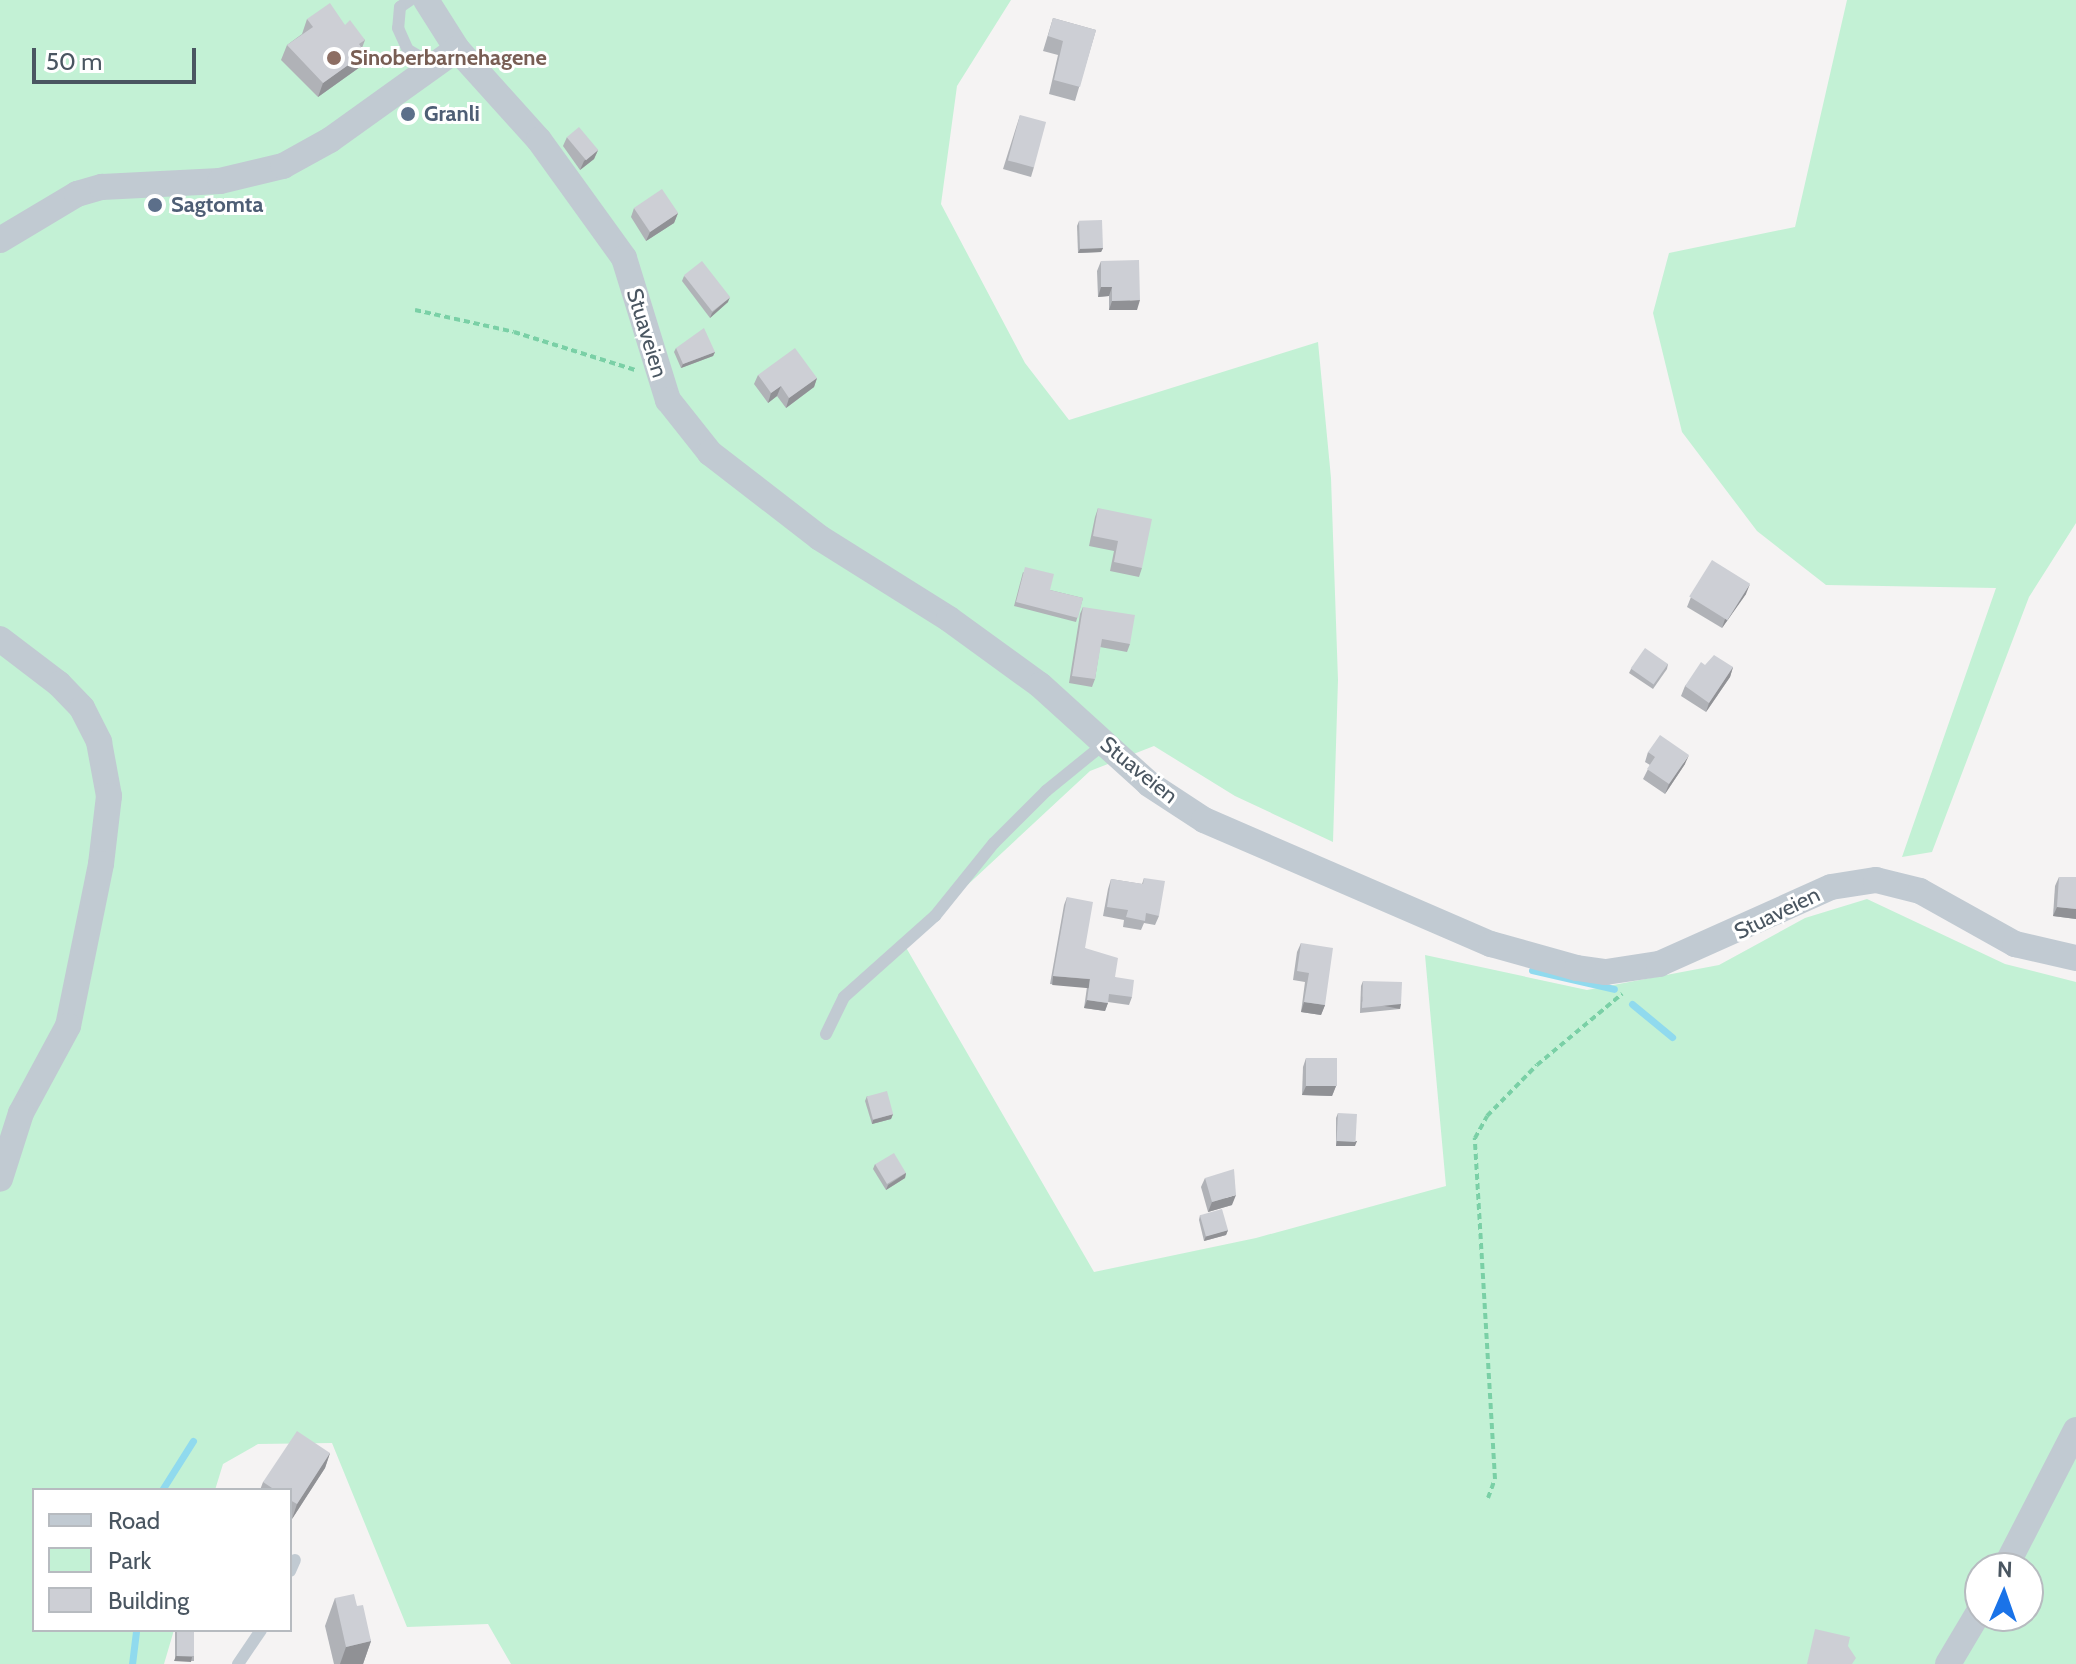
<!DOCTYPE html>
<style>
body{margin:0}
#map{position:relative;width:2076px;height:1664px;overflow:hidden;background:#f5f3f3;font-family:Cabin,sans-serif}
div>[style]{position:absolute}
.green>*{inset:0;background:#c3f1d5}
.stream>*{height:7px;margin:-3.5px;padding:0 3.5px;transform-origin:3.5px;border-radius:3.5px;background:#90daee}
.path>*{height:4px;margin-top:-2px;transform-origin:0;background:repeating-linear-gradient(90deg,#7ad0a6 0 6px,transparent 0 10px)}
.service>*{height:12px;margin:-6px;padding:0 6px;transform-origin:6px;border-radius:6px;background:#c1cad2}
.minor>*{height:26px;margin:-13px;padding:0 13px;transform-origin:13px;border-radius:13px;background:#c1cad2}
.wall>*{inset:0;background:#b0b2b7;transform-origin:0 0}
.shaded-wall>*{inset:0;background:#909195;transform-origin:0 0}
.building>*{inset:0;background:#cdcfd5;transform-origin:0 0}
.dots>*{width:22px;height:22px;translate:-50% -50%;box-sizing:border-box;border:4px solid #fff;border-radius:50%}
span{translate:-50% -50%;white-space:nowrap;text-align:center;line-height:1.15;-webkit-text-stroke:6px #fff;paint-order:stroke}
.education-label{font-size:22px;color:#785e54;font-weight:700}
.left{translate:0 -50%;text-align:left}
.service-label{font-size:22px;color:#4e5e75;font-weight:700}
.street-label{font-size:22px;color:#4a5661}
.legend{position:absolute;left:32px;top:1488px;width:260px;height:144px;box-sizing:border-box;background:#fff;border:2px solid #b7bbc0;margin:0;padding:10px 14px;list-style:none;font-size:24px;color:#4a5661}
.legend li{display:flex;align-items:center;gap:16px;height:40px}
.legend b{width:40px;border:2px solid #b7bbc0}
.north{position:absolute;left:1964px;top:1552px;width:80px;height:80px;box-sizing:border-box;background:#fff;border:2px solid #b7bbc0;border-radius:50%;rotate:2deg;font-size:22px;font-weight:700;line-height:32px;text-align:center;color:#4a5661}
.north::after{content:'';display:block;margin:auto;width:28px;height:36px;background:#1a73e8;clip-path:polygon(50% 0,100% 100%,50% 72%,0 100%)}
.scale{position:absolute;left:32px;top:48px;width:164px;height:36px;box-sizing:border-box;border:4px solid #4a5661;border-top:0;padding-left:10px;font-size:24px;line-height:28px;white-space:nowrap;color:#4a5661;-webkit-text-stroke:6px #fff;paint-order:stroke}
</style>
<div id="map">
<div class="green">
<i style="clip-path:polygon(evenodd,0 0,1011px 0,957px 86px,941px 204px,1025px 363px,1069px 420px,1318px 342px,1331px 478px,1338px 680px,1333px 842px,1235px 796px,1154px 746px,1090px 771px,904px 944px,1094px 1272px,1256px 1238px,1446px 1186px,1425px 955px,1587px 990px,1719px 965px,1805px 918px,1867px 899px,2005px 964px,2076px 982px,2076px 1664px,511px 1664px,488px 1624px,407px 1627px,332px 1443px,258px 1444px,223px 1464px,215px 1490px,34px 1490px,34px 1630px,174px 1630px,164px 1664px,0 1664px,0 0,1980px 1568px,2028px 1568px,2028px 1616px,1980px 1616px,1980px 1568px)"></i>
<i style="clip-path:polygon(1847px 0,2076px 0,2076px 523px,2029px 597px,1932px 852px,1902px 857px,1996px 588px,1826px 585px,1757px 531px,1682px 432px,1653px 313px,1669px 253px,1795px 227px)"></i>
</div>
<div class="stream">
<i style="left:1532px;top:970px;width:84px;rotate:13deg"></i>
<i style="left:1632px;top:1004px;width:52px;rotate:39.5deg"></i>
<i style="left:162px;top:1490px;width:58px;rotate:-57.7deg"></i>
<i style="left:132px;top:1664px;width:34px;rotate:-83deg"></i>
</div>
<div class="path">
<i style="left:415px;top:310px;width:101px;rotate:12.5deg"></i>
<i style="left:514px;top:332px;width:127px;rotate:17.4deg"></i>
<i style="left:1488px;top:1498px;width:20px;rotate:-70deg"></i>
<i style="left:1495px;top:1479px;width:342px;rotate:-93.4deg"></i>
<i style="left:1475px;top:1138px;width:25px;rotate:-61deg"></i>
<i style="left:1487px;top:1116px;width:71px;rotate:-45.6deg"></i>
<i style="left:1537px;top:1065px;width:111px;rotate:-39.9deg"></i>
</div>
<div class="service">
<i style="left:410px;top:0;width:12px;rotate:145deg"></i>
<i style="left:400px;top:7px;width:21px;rotate:95deg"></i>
<i style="left:398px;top:28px;width:24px;rotate:66deg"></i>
<i style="left:408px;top:50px;width:30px;rotate:30deg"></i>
<i style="left:826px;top:1034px;width:41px;rotate:-64.1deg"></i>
<i style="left:844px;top:997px;width:122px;rotate:-41.7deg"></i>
<i style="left:935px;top:916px;width:94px;rotate:-51.1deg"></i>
<i style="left:994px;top:843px;width:74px;rotate:-45deg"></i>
<i style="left:1046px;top:791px;width:76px;rotate:-39.1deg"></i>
<i style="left:290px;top:1571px;width:12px;rotate:-66deg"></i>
<i style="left:238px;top:1664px;width:41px;rotate:-55.9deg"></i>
</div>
<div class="minor">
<i style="left:426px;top:0;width:58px;rotate:57.7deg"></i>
<i style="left:457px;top:49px;width:122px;rotate:48deg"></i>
<i style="left:539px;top:140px;width:145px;rotate:54.2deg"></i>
<i style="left:624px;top:258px;width:149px;rotate:72.8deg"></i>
<i style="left:668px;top:400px;width:68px;rotate:51.6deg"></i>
<i style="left:710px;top:453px;width:139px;rotate:37.7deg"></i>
<i style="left:820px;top:538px;width:152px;rotate:32.1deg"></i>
<i style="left:949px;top:619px;width:112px;rotate:36deg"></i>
<i style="left:1040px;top:685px;width:147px;rotate:42.2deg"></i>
<i style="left:1149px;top:784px;width:66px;rotate:33.2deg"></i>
<i style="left:1204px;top:820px;width:313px;rotate:23.4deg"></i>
<i style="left:1491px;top:944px;width:89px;rotate:15.6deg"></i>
<i style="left:1577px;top:968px;width:29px;rotate:8deg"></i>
<i style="left:1606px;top:972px;width:54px;rotate:-8.6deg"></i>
<i style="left:1659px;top:964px;width:188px;rotate:-24.1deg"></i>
<i style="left:1831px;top:887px;width:46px;rotate:-8.8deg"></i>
<i style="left:1876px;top:880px;width:45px;rotate:14deg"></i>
<i style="left:1920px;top:891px;width:109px;rotate:29.2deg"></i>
<i style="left:2015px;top:944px;width:63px;rotate:12.9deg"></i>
<i style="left:0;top:240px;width:90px;rotate:-30.9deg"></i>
<i style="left:77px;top:194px;width:26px;rotate:-16deg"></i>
<i style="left:102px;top:187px;width:118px;rotate:-2.9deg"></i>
<i style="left:220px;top:181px;width:65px;rotate:-13.4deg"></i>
<i style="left:283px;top:166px;width:54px;rotate:-29deg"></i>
<i style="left:330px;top:140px;width:156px;rotate:-35.6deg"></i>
<i style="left:0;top:639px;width:74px;rotate:37.3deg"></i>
<i style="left:59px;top:684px;width:33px;rotate:46deg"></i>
<i style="left:82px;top:708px;width:38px;rotate:63deg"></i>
<i style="left:99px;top:742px;width:55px;rotate:79.5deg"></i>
<i style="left:109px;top:796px;width:68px;rotate:96.7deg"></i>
<i style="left:101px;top:864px;width:165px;rotate:101.5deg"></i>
<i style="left:68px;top:1026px;width:99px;rotate:118.4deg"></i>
<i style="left:21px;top:1113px;width:69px;rotate:107.7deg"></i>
<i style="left:2005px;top:1568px;width:155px;rotate:-62.8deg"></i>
<i style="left:1948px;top:1664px;width:63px;rotate:-59.3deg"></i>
</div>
<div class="wall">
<i style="clip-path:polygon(1053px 18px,1096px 30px,1075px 101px,1049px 94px,1058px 55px,1043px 51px)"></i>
<i style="clip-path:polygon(307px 19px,345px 25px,365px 40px,362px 48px,365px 53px,360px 67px,318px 97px,281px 60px,287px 45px,302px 34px)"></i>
<i style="clip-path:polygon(1020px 115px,1034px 167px,1031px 177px,1003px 169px)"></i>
<i style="clip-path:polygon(567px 137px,598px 150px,594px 159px,580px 170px,563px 146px)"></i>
<i style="clip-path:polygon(634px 208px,678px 213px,674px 223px,646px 241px,631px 217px)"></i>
<i style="clip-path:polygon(1079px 221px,1103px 248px,1101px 252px,1078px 253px,1077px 226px)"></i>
<i style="clip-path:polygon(1101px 261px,1137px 310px,1109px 310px,1109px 296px,1098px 297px,1097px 271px)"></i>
<i style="clip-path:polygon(684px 276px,728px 302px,710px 318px,682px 281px)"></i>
<i style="clip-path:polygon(676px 348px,715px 352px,713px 356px,681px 368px,674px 352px)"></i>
<i style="clip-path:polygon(758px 375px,817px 378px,814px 387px,786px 408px,777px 396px,768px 403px,754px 384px)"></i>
<i style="clip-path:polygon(1098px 508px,1142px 568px,1139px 577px,1110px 571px,1114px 551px,1089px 546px,1095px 517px)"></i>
<i style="clip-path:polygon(1023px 572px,1050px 590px,1083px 598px,1076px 622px,1014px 606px)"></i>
<i style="clip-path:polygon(1746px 594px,1722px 628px,1687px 607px,1691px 597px)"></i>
<i style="clip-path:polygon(1083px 607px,1130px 644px,1127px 652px,1100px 647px,1095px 679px,1092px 687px,1069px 683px,1080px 614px)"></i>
<i style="clip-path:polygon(1668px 664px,1667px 669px,1653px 689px,1629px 673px,1631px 669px)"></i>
<i style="clip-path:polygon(1705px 665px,1733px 667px,1730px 677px,1706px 712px,1681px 696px,1685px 686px)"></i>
<i style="clip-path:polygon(1648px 752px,1685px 764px,1665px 794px,1643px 779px,1650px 765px,1645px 762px)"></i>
<i style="clip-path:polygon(2059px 877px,2076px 877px,2076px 919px,2053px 916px,2055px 886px)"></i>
<i style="clip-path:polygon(1144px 878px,1159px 916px,1155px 925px,1144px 923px,1141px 930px,1123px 927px,1124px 920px,1103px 916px,1108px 889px,1111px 879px,1142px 884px)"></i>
<i style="clip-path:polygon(1067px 897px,1085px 948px,1115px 977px,1132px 997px,1129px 1005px,1108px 1002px,1105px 1011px,1084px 1008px,1087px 987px,1050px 984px,1064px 905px)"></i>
<i style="clip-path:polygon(1301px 943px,1325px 1005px,1321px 1015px,1301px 1012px,1305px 982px,1293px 980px,1297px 952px)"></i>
<i style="clip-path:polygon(1363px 981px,1400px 1009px,1360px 1013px,1361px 986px)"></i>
<i style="clip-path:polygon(1306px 1058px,1336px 1086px,1332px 1096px,1302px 1095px,1303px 1067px)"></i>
<i style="clip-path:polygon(867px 1096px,893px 1114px,891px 1119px,872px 1124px,865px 1101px)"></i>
<i style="clip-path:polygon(1338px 1113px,1355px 1146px,1336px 1146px,1336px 1118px)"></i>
<i style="clip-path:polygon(875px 1164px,906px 1173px,905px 1178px,886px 1190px,873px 1169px)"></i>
<i style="clip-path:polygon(1205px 1178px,1232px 1205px,1208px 1212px,1201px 1187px)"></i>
<i style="clip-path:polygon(1200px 1215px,1228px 1230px,1226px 1235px,1204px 1241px,1199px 1220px)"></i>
<i style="clip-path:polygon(330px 1453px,325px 1468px,292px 1519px,290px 1518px,290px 1490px,260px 1490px,263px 1482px)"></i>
<i style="clip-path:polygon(335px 1598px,357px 1606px,371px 1641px,363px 1664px,334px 1664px,325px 1626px)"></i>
<i style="left:175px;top:1630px;width:19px;height:31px"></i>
</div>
<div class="shaded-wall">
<i style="clip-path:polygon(365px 53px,360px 67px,318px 97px,323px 83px)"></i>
<i style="clip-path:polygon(598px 150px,594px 159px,580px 170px,584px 161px)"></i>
<i style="clip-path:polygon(678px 213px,674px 223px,646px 241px,650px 232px)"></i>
<i style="clip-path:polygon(1103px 248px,1101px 252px,1078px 253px,1080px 249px)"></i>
<i style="clip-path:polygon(1101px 287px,1112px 287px,1109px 296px,1098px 297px)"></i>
<i style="clip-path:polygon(730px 297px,728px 302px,710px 318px,712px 313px)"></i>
<i style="clip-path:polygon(1140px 300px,1137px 310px,1109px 310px,1112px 301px)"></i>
<i style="clip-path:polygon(715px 352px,713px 356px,681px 368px,683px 364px)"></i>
<i style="clip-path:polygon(817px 378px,814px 387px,786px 408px,789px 398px)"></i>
<i style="clip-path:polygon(781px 386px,777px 396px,768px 403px,771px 393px)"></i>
<i style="clip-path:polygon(1750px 584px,1746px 594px,1722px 628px,1725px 619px)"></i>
<i style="clip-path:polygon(1733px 667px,1730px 677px,1706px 712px,1709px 703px)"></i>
<i style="clip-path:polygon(1689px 755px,1685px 764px,1665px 794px,1669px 784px)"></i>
<i style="clip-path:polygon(2057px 907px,2076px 909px,2076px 919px,2053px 916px)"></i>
<i style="left:1053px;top:976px;width:37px;height:9px;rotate:5deg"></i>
<i style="clip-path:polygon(1087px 1000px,1108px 1003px,1105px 1011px,1084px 1008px)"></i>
<i style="clip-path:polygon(1304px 1002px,1325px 1005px,1321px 1015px,1301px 1012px)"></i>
<i style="left:1401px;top:1004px;width:5px;height:39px;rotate:101deg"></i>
<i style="clip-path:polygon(1306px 1086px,1336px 1086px,1332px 1096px,1302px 1095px)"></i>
<i style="clip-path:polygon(893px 1114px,891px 1119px,872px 1124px,873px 1120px)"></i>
<i style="clip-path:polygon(1337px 1141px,1357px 1141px,1355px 1146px,1336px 1146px)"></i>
<i style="clip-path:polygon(906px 1173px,905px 1178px,886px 1190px,888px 1185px)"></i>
<i style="clip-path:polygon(1236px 1195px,1232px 1205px,1208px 1212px,1212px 1202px)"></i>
<i style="clip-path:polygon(1228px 1230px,1226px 1235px,1204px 1241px,1206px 1236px)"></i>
<i style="clip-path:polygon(330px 1453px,325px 1468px,292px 1519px,297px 1504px)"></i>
<i style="clip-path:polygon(371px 1641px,363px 1664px,340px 1664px,346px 1647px)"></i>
<i style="clip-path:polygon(176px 1656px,192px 1657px,191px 1662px,174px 1661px)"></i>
</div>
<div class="building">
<i style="clip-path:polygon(330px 3px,345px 25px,350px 20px,365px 40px,359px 44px,365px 53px,323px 83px,287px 45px,313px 27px,307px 19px)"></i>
<i style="clip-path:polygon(1053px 18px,1096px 30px,1080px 87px,1054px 80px,1063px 41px,1048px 36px)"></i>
<i style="left:1020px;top:115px;width:27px;height:47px;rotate:15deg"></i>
<i style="left:579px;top:127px;width:30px;height:16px;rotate:50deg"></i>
<i style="left:662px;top:189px;width:29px;height:34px;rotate:56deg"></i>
<i style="left:1102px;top:220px;width:28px;height:23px;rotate:88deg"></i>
<i style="clip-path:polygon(1139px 260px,1140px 300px,1112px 301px,1112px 287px,1101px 287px,1101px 261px)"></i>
<i style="left:702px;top:261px;width:46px;height:23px;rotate:52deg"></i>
<i style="clip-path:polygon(704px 328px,715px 352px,683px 364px,676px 348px)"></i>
<i style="clip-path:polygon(795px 348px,817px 378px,789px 398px,781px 386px,771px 393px,758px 375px)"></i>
<i style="clip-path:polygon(1098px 508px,1152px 519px,1142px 568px,1114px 562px,1118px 541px,1093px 536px)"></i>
<i style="left:1712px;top:560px;width:45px;height:43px;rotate:32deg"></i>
<i style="clip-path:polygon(1025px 567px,1054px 574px,1050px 590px,1083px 598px,1078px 618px,1016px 602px)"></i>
<i style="clip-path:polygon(1083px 607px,1135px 615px,1130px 644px,1102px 639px,1095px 679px,1072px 676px)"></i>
<i style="left:1645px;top:648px;width:28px;height:25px;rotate:35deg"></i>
<i style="clip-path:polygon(1714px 655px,1733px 667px,1709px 703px,1685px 686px,1701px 662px,1705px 665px)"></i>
<i style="clip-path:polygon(1660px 735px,1689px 755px,1669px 784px,1647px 769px,1655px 757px,1648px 752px)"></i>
<i style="clip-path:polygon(2059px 877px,2076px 877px,2076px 909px,2057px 907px)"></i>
<i style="clip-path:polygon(1144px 878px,1165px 881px,1159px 916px,1146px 913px,1145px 921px,1126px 917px,1128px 910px,1107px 907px,1111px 879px,1143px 884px)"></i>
<i style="clip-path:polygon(1067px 897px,1093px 902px,1085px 948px,1118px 958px,1115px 977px,1134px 980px,1132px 997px,1109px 994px,1108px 1003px,1087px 1000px,1090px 979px,1053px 976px)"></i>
<i style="clip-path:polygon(1301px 943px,1333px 948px,1325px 1005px,1304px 1002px,1309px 973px,1297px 971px)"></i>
<i style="clip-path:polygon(1363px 981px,1402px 982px,1401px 1004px,1362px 1008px)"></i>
<i style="left:1306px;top:1058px;width:31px;height:28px"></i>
<i style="left:887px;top:1091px;width:24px;height:21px;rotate:75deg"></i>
<i style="left:1338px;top:1113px;width:19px;height:28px;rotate:3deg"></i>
<i style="left:894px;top:1153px;width:23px;height:22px;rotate:59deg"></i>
<i style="clip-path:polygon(1234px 1169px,1236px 1195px,1212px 1202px,1205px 1178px)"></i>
<i style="left:1222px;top:1209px;width:22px;height:23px;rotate:74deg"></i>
<i style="clip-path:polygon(297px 1431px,330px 1453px,297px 1504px,290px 1500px,290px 1490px,275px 1490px,263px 1482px)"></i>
<i style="clip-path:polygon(354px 1594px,357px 1606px,363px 1605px,371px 1641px,346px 1647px,335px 1598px)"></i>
<i style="clip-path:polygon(1815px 1629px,1850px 1637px,1848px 1646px,1856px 1658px,1852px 1664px,1807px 1664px)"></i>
<i style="left:177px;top:1630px;width:17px;height:26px"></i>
</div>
<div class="dots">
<i style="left:334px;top:58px;background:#8d6e63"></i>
<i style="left:408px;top:114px;background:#5c6f8a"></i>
<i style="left:155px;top:205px;background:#5c6f8a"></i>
</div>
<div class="education-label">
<span class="left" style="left:350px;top:58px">Sinoberbarnehagene</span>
</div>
<div class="service-label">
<span class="left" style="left:424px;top:114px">Granli</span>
<span class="left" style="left:171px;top:205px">Sagtomta</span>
</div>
<div class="street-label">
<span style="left:647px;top:333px;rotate:73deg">Stuaveien</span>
<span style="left:1139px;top:770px;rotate:39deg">Stuaveien</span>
<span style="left:1777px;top:913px;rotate:-26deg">Stuaveien</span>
</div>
<ul class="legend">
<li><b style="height:10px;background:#c1cad2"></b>Road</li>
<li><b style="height:22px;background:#c3f1d5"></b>Park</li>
<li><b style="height:22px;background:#cdcfd5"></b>Building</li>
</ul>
<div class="north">N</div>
<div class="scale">50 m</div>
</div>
